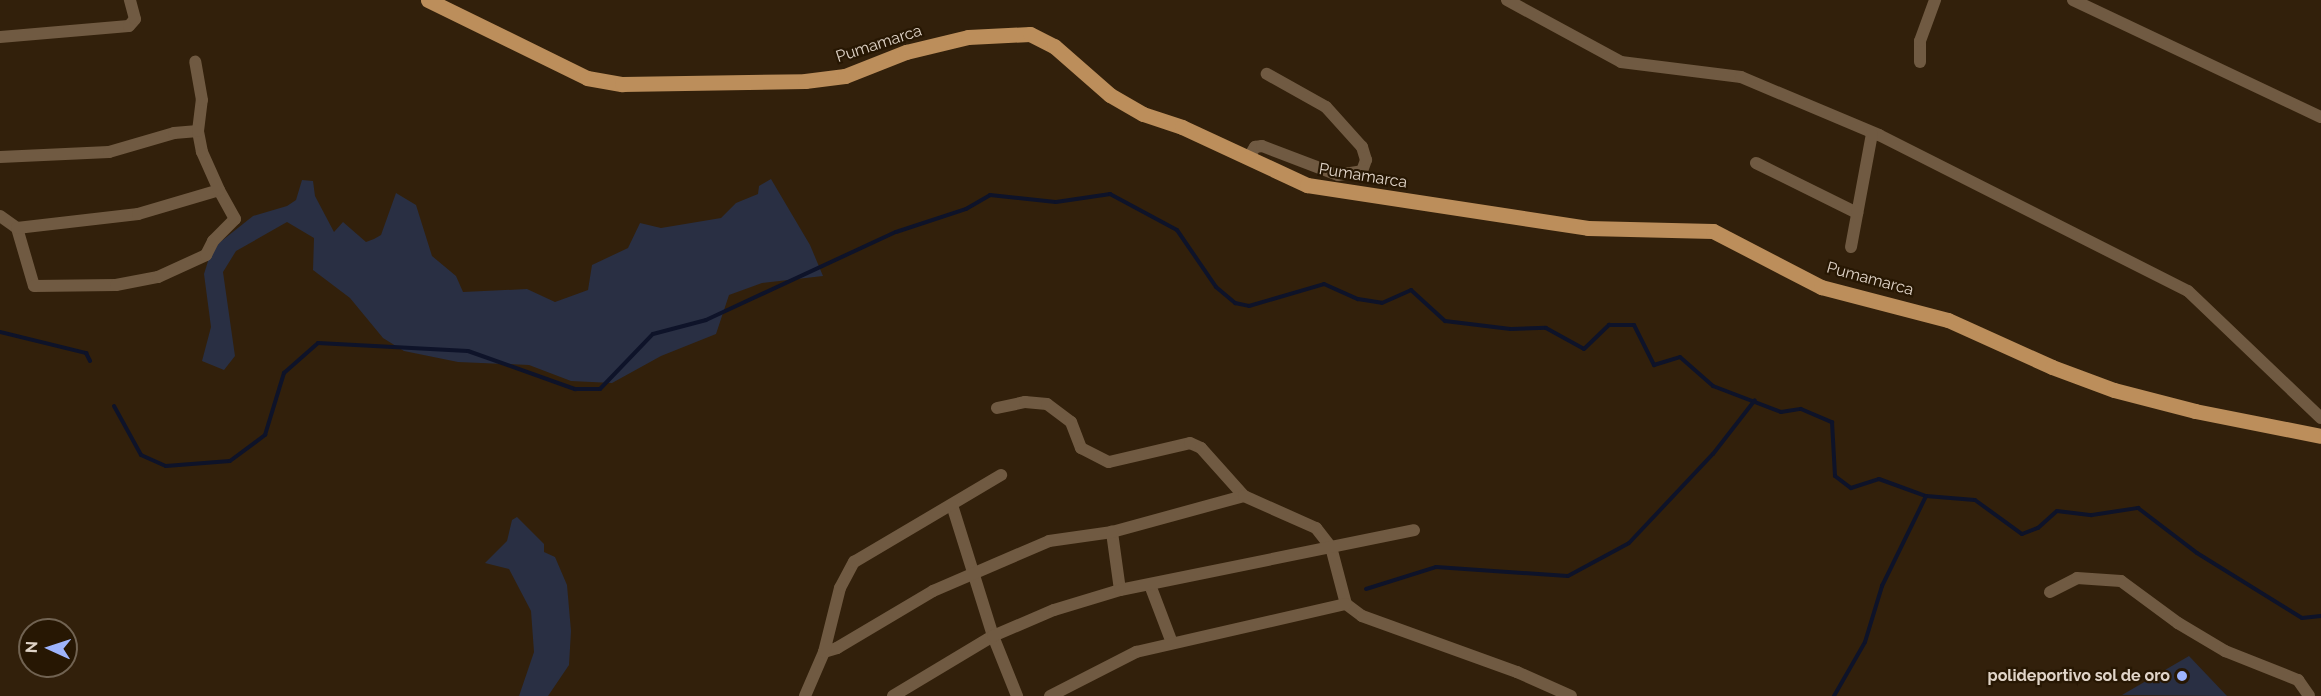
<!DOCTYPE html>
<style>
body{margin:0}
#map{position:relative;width:2321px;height:696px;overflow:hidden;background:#32200b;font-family:Raleway,sans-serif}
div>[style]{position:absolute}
.green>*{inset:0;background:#292f43}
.stream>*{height:4px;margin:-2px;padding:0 2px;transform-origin:2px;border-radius:2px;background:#0e1329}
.minor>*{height:12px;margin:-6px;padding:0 6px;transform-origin:6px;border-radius:6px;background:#705a42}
.major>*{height:15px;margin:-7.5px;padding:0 7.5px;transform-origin:7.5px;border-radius:7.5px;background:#bc8e5b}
.dots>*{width:16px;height:16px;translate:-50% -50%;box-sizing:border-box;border:3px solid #271703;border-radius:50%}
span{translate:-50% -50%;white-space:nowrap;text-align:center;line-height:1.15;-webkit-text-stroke:4.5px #271703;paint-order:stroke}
.street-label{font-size:16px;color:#e0d4c8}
.poi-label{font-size:16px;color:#e0d4c8;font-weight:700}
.right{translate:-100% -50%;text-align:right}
.north{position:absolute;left:18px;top:618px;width:60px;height:60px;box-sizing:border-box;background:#271703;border:2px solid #716352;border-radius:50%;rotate:273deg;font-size:16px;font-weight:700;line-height:24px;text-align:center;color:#e0d4c8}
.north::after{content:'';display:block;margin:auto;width:21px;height:27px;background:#9eb4fd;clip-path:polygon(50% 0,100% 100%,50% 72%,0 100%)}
</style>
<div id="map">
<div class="green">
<i style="clip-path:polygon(771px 179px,810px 245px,823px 276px,762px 283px,729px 295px,716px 334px,661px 356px,612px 383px,571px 381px,529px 365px,458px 362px,404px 351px,383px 338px,350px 298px,313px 270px,314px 238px,287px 222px,236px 251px,223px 272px,235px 356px,224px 370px,202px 361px,211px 327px,204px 274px,209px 258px,219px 243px,253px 216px,287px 206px,296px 200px,302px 180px,313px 181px,315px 196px,334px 232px,343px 222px,366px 242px,374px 239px,381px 235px,396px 193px,416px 205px,432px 256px,456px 276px,463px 292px,527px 289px,555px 302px,588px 290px,592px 265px,628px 248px,640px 223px,661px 228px,721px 218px,736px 203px,758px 194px,759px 186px)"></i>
<i style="clip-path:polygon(517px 517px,544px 544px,544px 552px,555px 557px,567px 585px,571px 631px,569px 665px,548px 696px,519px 696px,534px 652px,531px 611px,509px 569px,485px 563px,507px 541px,512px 520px)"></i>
<i style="clip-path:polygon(2189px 656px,2227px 696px,2122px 695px)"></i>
</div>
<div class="stream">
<i style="left:0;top:332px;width:89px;rotate:13.7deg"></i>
<i style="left:86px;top:353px;width:9px;rotate:63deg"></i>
<i style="left:114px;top:406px;width:56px;rotate:61.1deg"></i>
<i style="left:141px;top:455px;width:27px;rotate:24deg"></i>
<i style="left:166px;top:466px;width:64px;rotate:-4.5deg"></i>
<i style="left:230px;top:461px;width:44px;rotate:-36.6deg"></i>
<i style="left:265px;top:435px;width:65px;rotate:-73deg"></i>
<i style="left:284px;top:373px;width:45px;rotate:-41.4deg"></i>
<i style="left:318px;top:343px;width:150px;rotate:3.1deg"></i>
<i style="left:468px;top:351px;width:114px;rotate:19.6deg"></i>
<i style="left:575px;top:389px;width:25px"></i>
<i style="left:600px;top:389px;width:76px;rotate:-46.1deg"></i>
<i style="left:653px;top:334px;width:55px;rotate:-14.8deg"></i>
<i style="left:706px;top:320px;width:209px;rotate:-24.9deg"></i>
<i style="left:896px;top:232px;width:74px;rotate:-18.2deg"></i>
<i style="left:966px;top:209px;width:28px;rotate:-30deg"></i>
<i style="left:990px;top:195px;width:66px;rotate:6.1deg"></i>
<i style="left:1056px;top:202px;width:55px;rotate:-8.4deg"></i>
<i style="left:1110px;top:194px;width:76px;rotate:28.2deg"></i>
<i style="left:1177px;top:230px;width:69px;rotate:55.6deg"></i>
<i style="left:1216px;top:287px;width:25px;rotate:40deg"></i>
<i style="left:1235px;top:303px;width:14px;rotate:12deg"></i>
<i style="left:1249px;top:306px;width:78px;rotate:-16.3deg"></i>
<i style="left:1324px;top:284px;width:37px;rotate:24deg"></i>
<i style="left:1358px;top:299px;width:24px;rotate:9deg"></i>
<i style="left:1382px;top:303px;width:32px;rotate:-24deg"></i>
<i style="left:1411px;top:290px;width:46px;rotate:42.4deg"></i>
<i style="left:1445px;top:321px;width:66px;rotate:6.9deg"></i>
<i style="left:1511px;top:329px;width:35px;rotate:-2deg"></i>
<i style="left:1546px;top:328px;width:43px;rotate:28.9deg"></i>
<i style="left:1584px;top:349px;width:35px;rotate:-44deg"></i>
<i style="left:1609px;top:325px;width:25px"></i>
<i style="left:1634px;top:325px;width:45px;rotate:63.4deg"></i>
<i style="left:1654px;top:365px;width:27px;rotate:-17deg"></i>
<i style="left:1680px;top:357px;width:44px;rotate:41.3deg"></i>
<i style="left:1713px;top:386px;width:73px;rotate:20.9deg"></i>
<i style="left:1781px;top:412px;width:20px;rotate:-9deg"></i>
<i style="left:1801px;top:409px;width:34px;rotate:23deg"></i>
<i style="left:1832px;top:422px;width:54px;rotate:86.8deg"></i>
<i style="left:1835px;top:476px;width:20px;rotate:37deg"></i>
<i style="left:1851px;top:488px;width:29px;rotate:-18deg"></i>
<i style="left:1879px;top:479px;width:50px;rotate:19.9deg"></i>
<i style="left:1926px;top:496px;width:49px;rotate:4.7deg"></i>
<i style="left:1975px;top:500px;width:58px;rotate:35.9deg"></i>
<i style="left:2022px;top:534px;width:17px;rotate:-21deg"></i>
<i style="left:2038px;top:528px;width:25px;rotate:-42deg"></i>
<i style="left:2057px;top:511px;width:35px;rotate:7deg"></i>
<i style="left:2092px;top:515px;width:47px;rotate:-8.7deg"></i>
<i style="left:2138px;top:508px;width:74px;rotate:37.3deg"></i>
<i style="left:2197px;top:553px;width:123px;rotate:31.8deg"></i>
<i style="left:2302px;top:618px;width:19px;rotate:-6deg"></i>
<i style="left:1366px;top:589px;width:73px;rotate:-17.4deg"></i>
<i style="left:1436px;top:567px;width:132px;rotate:3.9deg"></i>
<i style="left:1568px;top:576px;width:69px;rotate:-28.4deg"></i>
<i style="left:1629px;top:543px;width:122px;rotate:-46.7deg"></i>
<i style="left:1713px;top:454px;width:68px;rotate:-52.1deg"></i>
<i style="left:1834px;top:696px;width:62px;rotate:-60.1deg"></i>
<i style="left:1865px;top:642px;width:59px;rotate:-73.1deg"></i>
<i style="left:1882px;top:586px;width:100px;rotate:-63.9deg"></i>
</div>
<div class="minor">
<i style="left:1507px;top:0;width:130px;rotate:28.5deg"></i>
<i style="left:1621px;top:62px;width:121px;rotate:7.1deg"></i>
<i style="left:1741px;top:77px;width:150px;rotate:22.8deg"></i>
<i style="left:1879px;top:135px;width:346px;rotate:26.8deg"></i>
<i style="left:2188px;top:291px;width:184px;rotate:43.7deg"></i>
<i style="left:2073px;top:0;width:274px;rotate:25.3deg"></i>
<i style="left:0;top:37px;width:129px;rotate:-4.9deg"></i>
<i style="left:129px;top:26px;width:9px;rotate:-49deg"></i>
<i style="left:135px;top:19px;width:20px;rotate:-105deg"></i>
<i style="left:1920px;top:62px;width:21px;rotate:-90deg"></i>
<i style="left:1920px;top:41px;width:44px;rotate:-69.9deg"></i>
<i style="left:0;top:157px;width:109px;rotate:-2.6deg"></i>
<i style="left:109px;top:152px;width:68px;rotate:-16.3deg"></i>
<i style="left:174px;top:133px;width:24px;rotate:-5deg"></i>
<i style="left:1249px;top:157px;width:12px;rotate:-59deg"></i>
<i style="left:1255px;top:147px;width:7px;rotate:-8deg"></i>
<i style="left:1262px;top:146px;width:81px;rotate:20.9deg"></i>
<i style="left:1338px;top:175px;width:24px;rotate:-9deg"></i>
<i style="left:1362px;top:171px;width:12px;rotate:-70deg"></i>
<i style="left:1366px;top:160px;width:14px;rotate:-107deg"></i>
<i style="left:1362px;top:147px;width:54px;rotate:-132deg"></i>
<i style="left:1326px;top:107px;width:68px;rotate:-150.8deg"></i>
<i style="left:1756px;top:163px;width:113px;rotate:26.3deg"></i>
<i style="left:0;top:216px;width:21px;rotate:35deg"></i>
<i style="left:17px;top:228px;width:60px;rotate:73.7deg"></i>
<i style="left:34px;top:286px;width:82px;rotate:-0.7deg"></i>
<i style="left:116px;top:285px;width:43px;rotate:-10.8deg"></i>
<i style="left:158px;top:277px;width:53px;rotate:-24.6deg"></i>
<i style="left:206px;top:255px;width:16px;rotate:-63deg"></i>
<i style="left:213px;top:241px;width:31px;rotate:-45deg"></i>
<i style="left:235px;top:219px;width:33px;rotate:-119deg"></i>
<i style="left:17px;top:228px;width:122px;rotate:-6.6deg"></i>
<i style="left:138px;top:214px;width:84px;rotate:-16.5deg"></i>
<i style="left:219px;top:190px;width:42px;rotate:-114.1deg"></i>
<i style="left:202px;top:152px;width:21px;rotate:-101deg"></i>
<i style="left:198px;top:131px;width:31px;rotate:-83deg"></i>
<i style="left:202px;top:100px;width:39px;rotate:-100deg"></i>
<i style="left:1851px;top:247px;width:115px;rotate:-79.5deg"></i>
<i style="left:997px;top:408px;width:29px;rotate:-12deg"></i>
<i style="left:1025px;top:402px;width:22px;rotate:5deg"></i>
<i style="left:1047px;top:404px;width:30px;rotate:37deg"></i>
<i style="left:1071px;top:422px;width:28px;rotate:69deg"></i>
<i style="left:1081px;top:448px;width:31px;rotate:27deg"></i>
<i style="left:1109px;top:462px;width:83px;rotate:-13.2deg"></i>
<i style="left:1190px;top:443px;width:12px;rotate:24deg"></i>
<i style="left:1201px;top:448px;width:64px;rotate:48.1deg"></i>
<i style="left:952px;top:505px;width:137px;rotate:72.6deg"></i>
<i style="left:993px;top:636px;width:65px;rotate:68.2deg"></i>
<i style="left:1150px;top:585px;width:62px;rotate:69.2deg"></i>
<i style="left:1120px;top:590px;width:59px;rotate:-97.9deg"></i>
<i style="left:1112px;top:532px;width:137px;rotate:-15.3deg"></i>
<i style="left:1244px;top:496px;width:79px;rotate:24deg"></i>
<i style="left:1316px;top:528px;width:24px;rotate:52deg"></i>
<i style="left:1331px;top:547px;width:59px;rotate:75.3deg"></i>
<i style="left:1346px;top:604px;width:20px;rotate:37deg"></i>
<i style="left:1362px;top:616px;width:165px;rotate:19.9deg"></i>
<i style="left:1517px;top:672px;width:59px;rotate:24deg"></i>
<i style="left:2050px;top:592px;width:30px;rotate:-27deg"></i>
<i style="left:2077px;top:578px;width:44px;rotate:3.9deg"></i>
<i style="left:2121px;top:581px;width:71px;rotate:36.4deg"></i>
<i style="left:2178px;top:623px;width:55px;rotate:30.8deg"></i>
<i style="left:2225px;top:651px;width:79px;rotate:21.7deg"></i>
<i style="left:2298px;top:680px;width:19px;rotate:55deg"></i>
<i style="left:824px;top:652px;width:14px;rotate:-17deg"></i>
<i style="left:837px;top:648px;width:112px;rotate:-30.7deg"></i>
<i style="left:933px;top:591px;width:126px;rotate:-23.3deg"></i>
<i style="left:1049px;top:541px;width:64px;rotate:-8.1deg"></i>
<i style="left:805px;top:696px;width:48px;rotate:-66.6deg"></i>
<i style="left:824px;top:652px;width:66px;rotate:-76deg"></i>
<i style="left:840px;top:588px;width:30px;rotate:-62deg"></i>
<i style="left:854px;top:562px;width:171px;rotate:-30.6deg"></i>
<i style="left:893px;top:696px;width:117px;rotate:-31deg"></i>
<i style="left:993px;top:636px;width:66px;rotate:-23.1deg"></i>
<i style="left:1054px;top:610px;width:69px;rotate:-16.9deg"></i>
<i style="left:1120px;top:590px;width:300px;rotate:-11.5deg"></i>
<i style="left:1050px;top:696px;width:97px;rotate:-27.1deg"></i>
<i style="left:1136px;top:652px;width:215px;rotate:-12.9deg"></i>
</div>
<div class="major">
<i style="left:428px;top:0;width:177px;rotate:26.1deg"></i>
<i style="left:587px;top:78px;width:36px;rotate:10deg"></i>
<i style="left:622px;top:84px;width:183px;rotate:-0.9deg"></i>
<i style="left:805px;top:81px;width:40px;rotate:-7.1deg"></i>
<i style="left:845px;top:76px;width:66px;rotate:-21.5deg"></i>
<i style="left:906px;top:52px;width:64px;rotate:-13.6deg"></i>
<i style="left:968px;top:37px;width:62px;rotate:-2.8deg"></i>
<i style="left:1030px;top:34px;width:27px;rotate:27deg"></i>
<i style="left:1054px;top:46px;width:74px;rotate:41.2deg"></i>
<i style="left:1110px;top:95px;width:38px;rotate:30deg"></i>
<i style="left:1143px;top:114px;width:41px;rotate:18.4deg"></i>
<i style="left:1182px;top:127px;width:138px;rotate:24.9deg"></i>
<i style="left:1307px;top:185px;width:284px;rotate:8.7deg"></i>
<i style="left:1588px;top:228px;width:125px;rotate:1.4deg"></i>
<i style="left:1713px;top:231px;width:122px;rotate:27.4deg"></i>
<i style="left:1821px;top:287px;width:131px;rotate:14.6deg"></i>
<i style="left:1948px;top:320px;width:114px;rotate:24.3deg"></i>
<i style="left:2052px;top:367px;width:66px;rotate:20.4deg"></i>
<i style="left:2114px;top:390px;width:84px;rotate:14.5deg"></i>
<i style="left:2195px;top:411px;width:128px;rotate:11.2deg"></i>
</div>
<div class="dots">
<i style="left:2182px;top:676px;background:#9eb4fd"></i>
</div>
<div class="street-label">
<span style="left:879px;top:44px;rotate:-18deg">Pumamarca</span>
<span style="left:1363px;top:176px;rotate:9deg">Pumamarca</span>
<span style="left:1870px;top:279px;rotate:15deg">Pumamarca</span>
</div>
<div class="poi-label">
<span class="right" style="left:2170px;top:676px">polideportivo sol de oro</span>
</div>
<div class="north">N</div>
</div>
